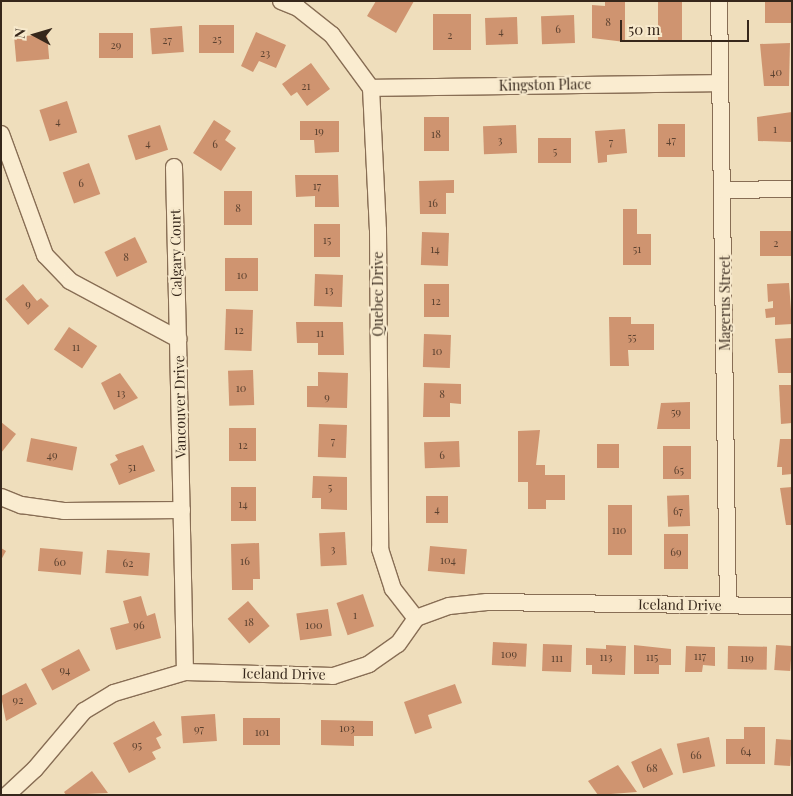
<!DOCTYPE html>
<style>
body{margin:0}
#map{position:relative;width:793px;height:796px;overflow:hidden;background:#efdebc;font-family:"Playfair Display",serif}
div>[style]{position:absolute}
.building>*{inset:0;background:#cf9470;transform-origin:0 0}
.roads{filter:drop-shadow(1px 0 #886e55) drop-shadow(-1px 0 #886e55) drop-shadow(0 1px #886e55) drop-shadow(0 -1px #886e55)}
.street>*{height:16px;margin:-8px;padding:0 8px;transform-origin:8px;border-radius:8px;background:#faecd0}
span{translate:-50% -50%;white-space:nowrap;text-align:center;line-height:1.15;-webkit-text-stroke:4.5px #f7e9cc;paint-order:stroke}
.number-label{font-size:11px;color:#5c4230}
.number-label span{-webkit-text-stroke-width:0}
.street-label{font-size:14px;color:#36271b}
.frame{position:absolute;inset:0;border:2px solid #36271b;pointer-events:none}
.north{position:absolute;left:10px;top:10px;width:50px;height:50px;-webkit-text-stroke:4px #f7e9cc;paint-order:stroke;rotate:276deg;font-size:14px;font-weight:700;line-height:20px;text-align:center;color:#36271b}
.north::after{content:'';display:block;margin:auto;width:18px;height:22px;background:#36271b;clip-path:polygon(50% 0,100% 100%,50% 72%,0 100%)}
.scale{position:absolute;left:620px;top:20px;width:129px;height:22px;box-sizing:border-box;border:2px solid #36271b;border-top:0;padding-left:6px;font-size:15px;line-height:18px;white-space:nowrap;color:#36271b;-webkit-text-stroke:4px #f7e9cc;paint-order:stroke}
</style>
<div id="map">
<div class="building">
<i style="clip-path:polygon(376px 1px,414px 1px,396px 33px,367px 16px)"></i>
<i style="clip-path:polygon(605px 1px,625px 2px,625px 42px,592px 38px,592px 5px,605px 6px)"></i>
<i style="left:658px;top:1px;width:24px;height:41px"></i>
<i style="left:765px;top:1px;width:26px;height:22px"></i>
<i style="left:433px;top:14px;width:38px;height:36px"></i>
<i style="left:574px;top:15px;width:28px;height:33px;rotate:88deg"></i>
<i style="left:517px;top:17px;width:27px;height:32px;rotate:88deg"></i>
<i style="left:199px;top:25px;width:35px;height:28px"></i>
<i style="left:182px;top:26px;width:26px;height:32px;rotate:86deg"></i>
<i style="clip-path:polygon(256px 32px,286px 45px,276px 68px,259px 61px,253px 72px,241px 66px)"></i>
<i style="left:99px;top:33px;width:34px;height:25px"></i>
<i style="left:47px;top:34px;width:25px;height:33px;rotate:85deg"></i>
<i style="clip-path:polygon(790px 43px,789px 86px,764px 86px,760px 44px)"></i>
<i style="clip-path:polygon(311px 63px,330px 89px,307px 106px,297px 92px,291px 96px,282px 84px)"></i>
<i style="left:67px;top:101px;width:33px;height:29px;rotate:72deg"></i>
<i style="clip-path:polygon(792px 112px,792px 142px,758px 141px,757px 117px)"></i>
<i style="left:424px;top:117px;width:25px;height:34px"></i>
<i style="clip-path:polygon(214px 120px,231px 131px,225px 140px,236px 148px,221px 171px,193px 153px)"></i>
<i style="clip-path:polygon(300px 121px,339px 121px,339px 152px,315px 153px,314px 140px,300px 140px)"></i>
<i style="left:658px;top:124px;width:27px;height:33px"></i>
<i style="left:160px;top:125px;width:26px;height:34px;rotate:72deg"></i>
<i style="left:516px;top:125px;width:28px;height:33px;rotate:88deg"></i>
<i style="clip-path:polygon(625px 129px,627px 153px,607px 155px,607px 162px,598px 163px,595px 131px)"></i>
<i style="left:571px;top:138px;width:25px;height:33px;rotate:90deg"></i>
<i style="left:89px;top:163px;width:33px;height:28px;rotate:70deg"></i>
<i style="clip-path:polygon(295px 175px,338px 175px,339px 207px,315px 207px,315px 196px,296px 197px)"></i>
<i style="clip-path:polygon(454px 180px,454px 193px,446px 193px,446px 214px,420px 214px,419px 181px)"></i>
<i style="left:224px;top:191px;width:28px;height:34px"></i>
<i style="clip-path:polygon(623px 209px,637px 209px,637px 234px,651px 234px,651px 265px,623px 265px)"></i>
<i style="left:314px;top:224px;width:26px;height:33px"></i>
<i style="left:760px;top:231px;width:32px;height:25px"></i>
<i style="left:422px;top:232px;width:27px;height:33px;rotate:2deg"></i>
<i style="left:135px;top:237px;width:28px;height:34px;rotate:64deg"></i>
<i style="left:258px;top:258px;width:33px;height:33px;rotate:90deg"></i>
<i style="left:315px;top:274px;width:28px;height:32px;rotate:2deg"></i>
<i style="clip-path:polygon(789px 283px,792px 324px,775px 325px,775px 317px,766px 318px,765px 309px,773px 308px,773px 301px,768px 302px,767px 284px)"></i>
<i style="clip-path:polygon(23px 284px,37px 301px,41px 298px,49px 306px,28px 325px,5px 299px)"></i>
<i style="left:424px;top:284px;width:25px;height:33px"></i>
<i style="left:226px;top:309px;width:27px;height:41px;rotate:2deg"></i>
<i style="clip-path:polygon(609px 317px,631px 317px,631px 324px,654px 324px,654px 350px,628px 350px,629px 366px,610px 366px)"></i>
<i style="clip-path:polygon(296px 322px,343px 322px,344px 355px,318px 355px,318px 343px,297px 343px)"></i>
<i style="left:69px;top:327px;width:34px;height:27px;rotate:34deg"></i>
<i style="left:424px;top:334px;width:27px;height:33px;rotate:2deg"></i>
<i style="clip-path:polygon(792px 338px,792px 373px,778px 373px,775px 339px)"></i>
<i style="left:253px;top:370px;width:35px;height:25px;rotate:88deg"></i>
<i style="clip-path:polygon(318px 372px,348px 373px,347px 408px,307px 407px,307px 386px,318px 386px)"></i>
<i style="clip-path:polygon(120px 373px,138px 398px,114px 410px,101px 383px)"></i>
<i style="clip-path:polygon(424px 383px,461px 384px,461px 404px,450px 403px,450px 417px,423px 417px)"></i>
<i style="clip-path:polygon(779px 385px,792px 385px,792px 423px,781px 424px)"></i>
<i style="clip-path:polygon(690px 402px,690px 429px,657px 429px,661px 403px)"></i>
<i style="clip-path:polygon(1px 422px,16px 434px,1px 453px)"></i>
<i style="left:319px;top:424px;width:28px;height:33px;rotate:2deg"></i>
<i style="left:229px;top:428px;width:27px;height:33px"></i>
<i style="clip-path:polygon(540px 430px,536px 465px,545px 465px,545px 475px,565px 475px,565px 500px,546px 500px,546px 509px,528px 509px,528px 482px,518px 482px,518px 431px)"></i>
<i style="left:31px;top:438px;width:47px;height:24px;rotate:11deg"></i>
<i style="clip-path:polygon(780px 439px,792px 439px,792px 474px,782px 475px,782px 467px,777px 467px)"></i>
<i style="left:459px;top:441px;width:26px;height:35px;rotate:88deg"></i>
<i style="left:597px;top:444px;width:22px;height:24px"></i>
<i style="clip-path:polygon(143px 445px,155px 471px,119px 485px,110px 464px,118px 460px,115px 455px)"></i>
<i style="left:663px;top:446px;width:28px;height:33px"></i>
<i style="clip-path:polygon(313px 476px,347px 477px,347px 510px,321px 509px,321px 498px,312px 498px)"></i>
<i style="left:231px;top:487px;width:25px;height:34px"></i>
<i style="clip-path:polygon(792px 487px,792px 525px,786px 525px,780px 488px)"></i>
<i style="left:689px;top:495px;width:31px;height:22px;rotate:88deg"></i>
<i style="left:426px;top:496px;width:22px;height:27px"></i>
<i style="left:608px;top:505px;width:24px;height:50px"></i>
<i style="left:345px;top:532px;width:33px;height:26px;rotate:87deg"></i>
<i style="left:664px;top:534px;width:24px;height:35px"></i>
<i style="clip-path:polygon(259px 543px,260px 579px,253px 579px,253px 590px,232px 590px,231px 544px)"></i>
<i style="left:430px;top:546px;width:37px;height:25px;rotate:5deg"></i>
<i style="clip-path:polygon(1px 548px,6px 551px,1px 560px)"></i>
<i style="left:40px;top:548px;width:43px;height:23px;rotate:5deg"></i>
<i style="left:107px;top:550px;width:43px;height:23px;rotate:4deg"></i>
<i style="left:363px;top:594px;width:34px;height:28px;rotate:71deg"></i>
<i style="clip-path:polygon(141px 596px,147px 616px,155px 613px,161px 638px,116px 650px,110px 628px,129px 623px,123px 601px)"></i>
<i style="left:248px;top:601px;width:33px;height:27px;rotate:49deg"></i>
<i style="left:328px;top:609px;width:27px;height:32px;rotate:82deg"></i>
<i style="left:493px;top:642px;width:34px;height:23px;rotate:3deg"></i>
<i style="left:543px;top:644px;width:29px;height:27px;rotate:2deg"></i>
<i style="clip-path:polygon(606px 645px,626px 646px,625px 675px,592px 674px,592px 665px,586px 665px,586px 648px,606px 649px)"></i>
<i style="clip-path:polygon(634px 645px,671px 649px,671px 665px,659px 665px,659px 674px,634px 674px)"></i>
<i style="left:776px;top:645px;width:16px;height:25px;rotate:4deg"></i>
<i style="clip-path:polygon(686px 646px,715px 647px,715px 666px,703px 665px,702px 672px,685px 672px)"></i>
<i style="left:728px;top:646px;width:39px;height:23px;rotate:1deg"></i>
<i style="left:79px;top:649px;width:24px;height:43px;rotate:62deg"></i>
<i style="clip-path:polygon(26px 683px,37px 704px,6px 721px,1px 696px)"></i>
<i style="clip-path:polygon(455px 684px,462px 703px,428px 715px,432px 728px,415px 734px,404px 702px)"></i>
<i style="left:215px;top:714px;width:27px;height:34px;rotate:86deg"></i>
<i style="left:243px;top:718px;width:37px;height:27px"></i>
<i style="clip-path:polygon(321px 720px,373px 721px,373px 736px,354px 736px,354px 746px,321px 745px)"></i>
<i style="clip-path:polygon(154px 721px,162px 735px,156px 738px,161px 748px,152px 752px,156px 759px,129px 773px,113px 743px)"></i>
<i style="clip-path:polygon(744px 727px,765px 727px,765px 764px,726px 764px,726px 739px,744px 739px)"></i>
<i style="left:709px;top:737px;width:30px;height:33px;rotate:78deg"></i>
<i style="left:776px;top:739px;width:16px;height:26px;rotate:4deg"></i>
<i style="left:661px;top:748px;width:29px;height:33px;rotate:65deg"></i>
<i style="clip-path:polygon(618px 765px,637px 792px,598px 795px,588px 781px)"></i>
<i style="clip-path:polygon(92px 771px,108px 793px,66px 795px,64px 792px)"></i>
</div>
<div class="roads">
<div class="street">
<i style="left:281px;top:1px;width:18px;rotate:22deg"></i>
<i style="left:298px;top:8px;width:43px;rotate:38.5deg"></i>
<i style="left:332px;top:35px;width:66px;rotate:53.7deg"></i>
<i style="left:371px;top:88px;width:142px;rotate:87.2deg"></i>
<i style="left:378px;top:230px;width:319px;rotate:89.6deg"></i>
<i style="left:380px;top:549px;width:42px;rotate:72deg"></i>
<i style="left:393px;top:589px;width:37px;rotate:52deg"></i>
<i style="left:719px;top:1px;width:604px;rotate:89.15deg"></i>
<i style="left:371px;top:88px;width:349px;rotate:-0.8deg"></i>
<i style="left:1px;top:134px;width:129px;rotate:70deg"></i>
<i style="left:45px;top:255px;width:36px;rotate:46deg"></i>
<i style="left:70px;top:281px;width:123px;rotate:28.2deg"></i>
<i style="left:178px;top:339px;width:333px;rotate:88.8deg"></i>
<i style="left:174px;top:167px;width:172px;rotate:88.7deg"></i>
<i style="left:724px;top:190px;width:68px;rotate:-0.8deg"></i>
<i style="left:1px;top:497px;width:22px;rotate:22deg"></i>
<i style="left:21px;top:505px;width:43px;rotate:7.9deg"></i>
<i style="left:64px;top:511px;width:118px;rotate:-0.5deg"></i>
<i style="left:7px;top:795px;width:38px;rotate:-43deg"></i>
<i style="left:35px;top:769px;width:76px;rotate:-49.8deg"></i>
<i style="left:84px;top:711px;width:35px;rotate:-31deg"></i>
<i style="left:114px;top:693px;width:74px;rotate:-16.5deg"></i>
<i style="left:185px;top:672px;width:148px;rotate:1.5deg"></i>
<i style="left:333px;top:676px;width:38px;rotate:-18deg"></i>
<i style="left:369px;top:664px;width:35px;rotate:-35deg"></i>
<i style="left:398px;top:644px;width:32px;rotate:-55deg"></i>
<i style="left:416px;top:618px;width:35px;rotate:-20deg"></i>
<i style="left:449px;top:606px;width:38px;rotate:-6deg"></i>
<i style="left:487px;top:602px;width:305px;rotate:0.8deg"></i>
</div>
</div>
<div class="number-label">
<span style="left:608px;top:22px">8</span>
<span style="left:558px;top:29px">6</span>
<span style="left:501px;top:31px">4</span>
<span style="left:450px;top:35px">2</span>
<span style="left:217px;top:39px">25</span>
<span style="left:167px;top:40px">27</span>
<span style="left:116px;top:45px">29</span>
<span style="left:265px;top:53px">23</span>
<span style="left:776px;top:72px">40</span>
<span style="left:306px;top:86px">21</span>
<span style="left:58px;top:121px">4</span>
<span style="left:775px;top:129px">1</span>
<span style="left:319px;top:131px">19</span>
<span style="left:436px;top:134px">18</span>
<span style="left:500px;top:140px">3</span>
<span style="left:671px;top:140px">47</span>
<span style="left:611px;top:142px">7</span>
<span style="left:148px;top:143px">4</span>
<span style="left:215px;top:144px">6</span>
<span style="left:555px;top:151px">5</span>
<span style="left:81px;top:183px">6</span>
<span style="left:317px;top:186px">17</span>
<span style="left:433px;top:203px">16</span>
<span style="left:238px;top:208px">8</span>
<span style="left:327px;top:240px">15</span>
<span style="left:776px;top:243px">2</span>
<span style="left:435px;top:249px">14</span>
<span style="left:637px;top:249px">51</span>
<span style="left:126px;top:257px">8</span>
<span style="left:242px;top:275px">10</span>
<span style="left:329px;top:290px">13</span>
<span style="left:436px;top:301px">12</span>
<span style="left:28px;top:304px">9</span>
<span style="left:239px;top:330px">12</span>
<span style="left:320px;top:333px">11</span>
<span style="left:632px;top:337px">55</span>
<span style="left:76px;top:347px">11</span>
<span style="left:437px;top:351px">10</span>
<span style="left:241px;top:388px">10</span>
<span style="left:121px;top:393px">13</span>
<span style="left:442px;top:394px">8</span>
<span style="left:327px;top:397px">9</span>
<span style="left:676px;top:412px">59</span>
<span style="left:333px;top:441px">7</span>
<span style="left:243px;top:445px">12</span>
<span style="left:52px;top:455px">49</span>
<span style="left:442px;top:455px">6</span>
<span style="left:132px;top:467px">51</span>
<span style="left:679px;top:470px">65</span>
<span style="left:330px;top:487px">5</span>
<span style="left:243px;top:504px">14</span>
<span style="left:437px;top:509px">4</span>
<span style="left:678px;top:511px">67</span>
<span style="left:619px;top:530px">110</span>
<span style="left:333px;top:549px">3</span>
<span style="left:676px;top:552px">69</span>
<span style="left:448px;top:560px">104</span>
<span style="left:245px;top:561px">16</span>
<span style="left:60px;top:562px">60</span>
<span style="left:128px;top:563px">62</span>
<span style="left:355px;top:615px">1</span>
<span style="left:249px;top:622px">18</span>
<span style="left:139px;top:625px">96</span>
<span style="left:314px;top:625px">100</span>
<span style="left:509px;top:654px">109</span>
<span style="left:700px;top:656px">117</span>
<span style="left:606px;top:657px">113</span>
<span style="left:652px;top:657px">115</span>
<span style="left:557px;top:658px">111</span>
<span style="left:747px;top:658px">119</span>
<span style="left:65px;top:670px">94</span>
<span style="left:18px;top:700px">92</span>
<span style="left:347px;top:728px">103</span>
<span style="left:199px;top:729px">97</span>
<span style="left:262px;top:732px">101</span>
<span style="left:137px;top:745px">95</span>
<span style="left:746px;top:751px">64</span>
<span style="left:696px;top:755px">66</span>
<span style="left:652px;top:768px">68</span>
</div>
<div class="street-label">
<span style="left:545px;top:85px;rotate:-1deg">Kingston Place</span>
<span style="left:176px;top:253px;rotate:-91deg">Calgary Court</span>
<span style="left:378px;top:294px;rotate:-90deg">Quebec Drive</span>
<span style="left:725px;top:303px;rotate:-90deg">Magerus Street</span>
<span style="left:180px;top:407px;rotate:-91deg">Vancouver Drive</span>
<span style="left:680px;top:605px;rotate:1deg">Iceland Drive</span>
<span style="left:284px;top:674px;rotate:1deg">Iceland Drive</span>
</div>
<div class="frame"></div>
<div class="north">N</div>
<div class="scale">50 m</div>
</div>
